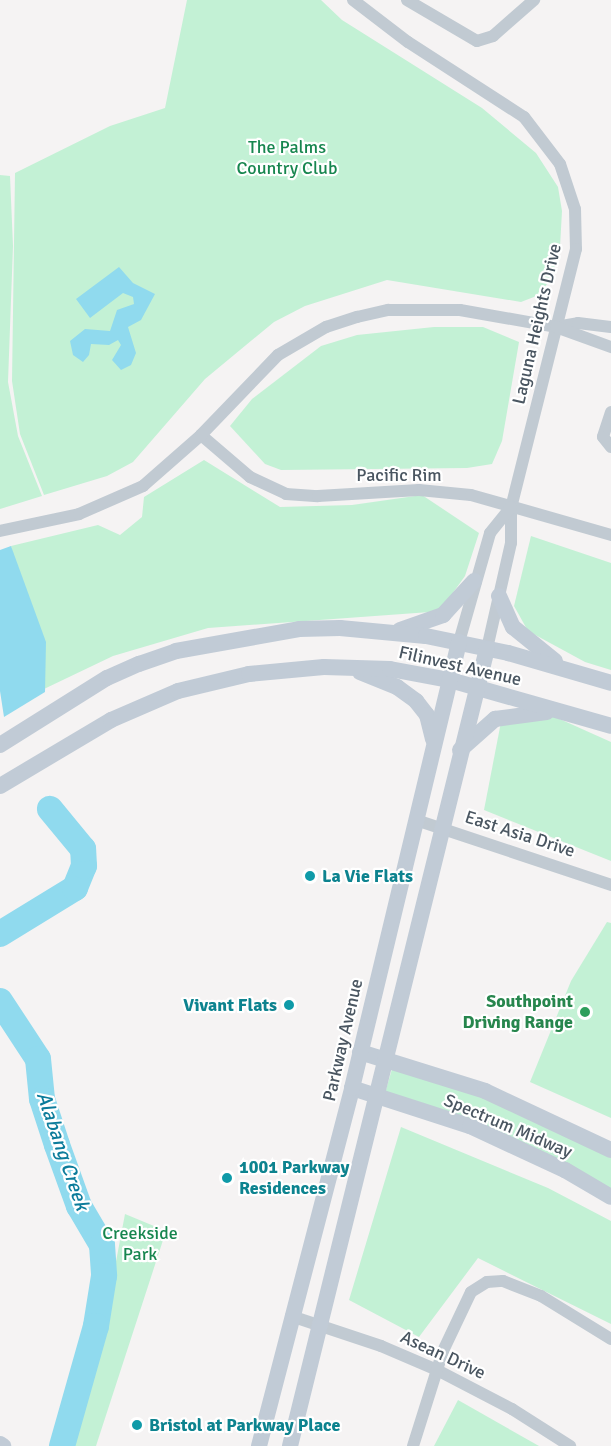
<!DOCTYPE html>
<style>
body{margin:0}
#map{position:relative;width:611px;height:1446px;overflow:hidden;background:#f5f3f3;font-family:Signika,sans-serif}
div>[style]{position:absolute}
.green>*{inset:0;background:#c3f1d5}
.water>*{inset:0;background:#90daee}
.river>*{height:26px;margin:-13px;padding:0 13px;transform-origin:13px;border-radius:13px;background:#90daee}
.street>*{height:12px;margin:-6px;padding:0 6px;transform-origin:6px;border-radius:6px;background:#c1cad2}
.secondary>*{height:16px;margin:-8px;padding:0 8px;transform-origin:8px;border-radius:8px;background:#c1cbd6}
.dots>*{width:16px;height:16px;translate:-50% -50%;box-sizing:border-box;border:3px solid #fff;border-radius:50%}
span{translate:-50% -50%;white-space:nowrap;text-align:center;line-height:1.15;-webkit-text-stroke:4.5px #fff;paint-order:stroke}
.park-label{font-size:18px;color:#17864f}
.street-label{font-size:18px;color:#4a5661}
.culture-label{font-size:18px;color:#0d838f;font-weight:700}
.left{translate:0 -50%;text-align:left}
.right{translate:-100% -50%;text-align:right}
.leisure-label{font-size:18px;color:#27864d;font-weight:700}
.water-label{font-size:20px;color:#0c7c9b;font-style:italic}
</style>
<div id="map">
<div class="green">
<i style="clip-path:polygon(187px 0,321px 0,342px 20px,482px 108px,536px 153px,558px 187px,562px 211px,560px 247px,552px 277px,539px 295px,521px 302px,387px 280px,305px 306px,274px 322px,205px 379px,133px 462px,107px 476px,44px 495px,20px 434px,12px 381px,15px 173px,110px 126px,165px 108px)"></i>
<i style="clip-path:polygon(0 175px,10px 176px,13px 246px,8px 382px,18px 436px,42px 496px,0 509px)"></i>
<i style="clip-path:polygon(434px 327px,483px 327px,519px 342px,502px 441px,492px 464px,467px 468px,281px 470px,265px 464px,230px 426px,252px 399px,321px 346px,357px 335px)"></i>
<i style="clip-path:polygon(204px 460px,280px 507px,352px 505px,422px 495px,479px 533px,465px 576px,442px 608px,430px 612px,208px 628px,113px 656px,44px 689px,11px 546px,98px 525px,120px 535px,142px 517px,144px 497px)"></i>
<i style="clip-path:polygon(531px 536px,611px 563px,611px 670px,585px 662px,528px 631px,514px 606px)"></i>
<i style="clip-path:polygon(553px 716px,611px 742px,611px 861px,484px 810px,501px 722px)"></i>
<i style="clip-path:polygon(607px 922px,611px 923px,611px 1118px,530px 1082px,571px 981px)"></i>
<i style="clip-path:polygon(392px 1069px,479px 1094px,581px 1141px,611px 1158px,611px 1190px,385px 1093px)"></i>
<i style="clip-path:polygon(401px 1127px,548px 1188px,611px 1221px,611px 1324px,478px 1258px,419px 1337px,349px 1300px)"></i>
<i style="clip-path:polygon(125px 1214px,166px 1231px,96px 1446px,70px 1446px,103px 1330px)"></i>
<i style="clip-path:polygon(458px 1400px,539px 1446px,434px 1446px)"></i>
</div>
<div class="water">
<i style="clip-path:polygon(119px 267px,133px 283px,155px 294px,141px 320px,128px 327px,136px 353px,131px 365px,121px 370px,112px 360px,121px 345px,118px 340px,109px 345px,91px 344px,89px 355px,83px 362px,73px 355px,70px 341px,85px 329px,110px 331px,117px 310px,134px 304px,133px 297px,123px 293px,90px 318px,76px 299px)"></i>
<i style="clip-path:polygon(11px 546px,46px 642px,45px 692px,4px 717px,0 691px,0 550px)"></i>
</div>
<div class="river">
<i style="left:0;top:934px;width:88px;rotate:-31.5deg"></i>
<i style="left:75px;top:888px;width:24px;rotate:-68deg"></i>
<i style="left:84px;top:866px;width:17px;rotate:-93deg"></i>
<i style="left:83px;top:849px;width:52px;rotate:-129.5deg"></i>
<i style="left:0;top:1001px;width:69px;rotate:56.8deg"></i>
<i style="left:38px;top:1059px;width:40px;rotate:84.3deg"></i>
<i style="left:42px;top:1099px;width:48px;rotate:71.9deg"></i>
<i style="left:57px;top:1145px;width:65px;rotate:70.2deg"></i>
<i style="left:79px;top:1206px;width:45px;rotate:59.5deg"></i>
<i style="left:102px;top:1245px;width:31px;rotate:86deg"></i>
<i style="left:104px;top:1276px;width:51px;rotate:99.1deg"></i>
<i style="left:96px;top:1326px;width:125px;rotate:105.8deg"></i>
</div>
<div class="street">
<i style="left:353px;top:0;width:69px;rotate:37.4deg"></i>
<i style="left:408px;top:42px;width:138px;rotate:32.9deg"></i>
<i style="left:524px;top:117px;width:59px;rotate:52.5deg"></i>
<i style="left:560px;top:164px;width:47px;rotate:71.6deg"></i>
<i style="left:575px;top:209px;width:40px;rotate:88.6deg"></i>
<i style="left:576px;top:249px;width:266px;rotate:104.1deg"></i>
<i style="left:511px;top:507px;width:36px;rotate:90deg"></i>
<i style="left:511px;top:543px;width:109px;rotate:102.8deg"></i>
<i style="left:407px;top:0;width:81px;rotate:30.4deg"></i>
<i style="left:477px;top:41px;width:17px;rotate:-17deg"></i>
<i style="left:493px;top:36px;width:55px;rotate:-41.3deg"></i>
<i style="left:556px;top:327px;width:22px;rotate:-10deg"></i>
<i style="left:578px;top:323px;width:33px;rotate:7deg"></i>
<i style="left:611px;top:412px;width:26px;rotate:108deg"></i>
<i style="left:603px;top:437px;width:13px;rotate:51deg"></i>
<i style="left:201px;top:435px;width:65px;rotate:40.6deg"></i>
<i style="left:250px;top:477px;width:40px;rotate:25deg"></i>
<i style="left:286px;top:494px;width:32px;rotate:4deg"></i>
<i style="left:318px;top:496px;width:101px;rotate:-3.4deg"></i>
<i style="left:419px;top:490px;width:52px;rotate:5.5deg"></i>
<i style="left:471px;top:495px;width:146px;rotate:15.9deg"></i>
<i style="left:0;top:531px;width:81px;rotate:-12.1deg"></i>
<i style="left:79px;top:514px;width:70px;rotate:-23.6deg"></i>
<i style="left:143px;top:486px;width:77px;rotate:-41.3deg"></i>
<i style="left:201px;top:435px;width:111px;rotate:-46.1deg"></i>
<i style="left:278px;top:355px;width:56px;rotate:-30.3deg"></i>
<i style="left:326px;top:327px;width:33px;rotate:-18deg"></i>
<i style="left:357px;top:317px;width:32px;rotate:-13deg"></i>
<i style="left:388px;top:310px;width:72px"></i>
<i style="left:460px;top:310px;width:97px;rotate:10deg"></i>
<i style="left:556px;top:327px;width:59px;rotate:20deg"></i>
<i style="left:459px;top:642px;width:113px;rotate:-74.1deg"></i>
<i style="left:490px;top:533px;width:33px;rotate:-51deg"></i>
<i style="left:416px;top:820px;width:206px;rotate:18.4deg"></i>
<i style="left:291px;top:1316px;width:95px;rotate:18.4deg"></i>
<i style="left:381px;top:1346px;width:61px;rotate:23.2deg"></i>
<i style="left:437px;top:1370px;width:85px;rotate:27.5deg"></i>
<i style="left:512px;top:1409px;width:69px;rotate:32.5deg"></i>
<i style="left:413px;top:1446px;width:100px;rotate:-72.5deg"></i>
<i style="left:443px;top:1351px;width:65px;rotate:-64.6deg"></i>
<i style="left:471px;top:1292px;width:19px;rotate:-32deg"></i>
<i style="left:487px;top:1282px;width:16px;rotate:-4deg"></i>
<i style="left:503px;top:1281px;width:41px;rotate:21.5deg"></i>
<i style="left:541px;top:1296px;width:82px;rotate:31.6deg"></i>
</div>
<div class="secondary">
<i style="left:499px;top:596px;width:34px;rotate:66deg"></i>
<i style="left:513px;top:627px;width:54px;rotate:39deg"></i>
<i style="left:400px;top:630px;width:46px;rotate:-19.2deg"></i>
<i style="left:443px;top:615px;width:46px;rotate:-47.6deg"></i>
<i style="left:360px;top:672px;width:40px;rotate:22deg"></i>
<i style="left:397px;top:687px;width:24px;rotate:36deg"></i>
<i style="left:416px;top:701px;width:18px;rotate:52deg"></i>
<i style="left:427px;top:715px;width:25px;rotate:76deg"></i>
<i style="left:0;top:745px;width:126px;rotate:-32.1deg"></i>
<i style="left:107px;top:678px;width:35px;rotate:-24deg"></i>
<i style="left:139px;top:664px;width:39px;rotate:-19deg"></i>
<i style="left:176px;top:651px;width:125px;rotate:-10.1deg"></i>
<i style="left:299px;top:629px;width:41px;rotate:-1.4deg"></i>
<i style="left:340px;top:628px;width:86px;rotate:5.3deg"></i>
<i style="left:426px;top:636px;width:84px;rotate:11.7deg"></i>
<i style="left:508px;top:653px;width:107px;rotate:16.2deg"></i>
<i style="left:460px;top:750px;width:47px;rotate:-41.5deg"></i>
<i style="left:495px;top:719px;width:52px;rotate:-7.7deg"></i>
<i style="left:0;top:786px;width:129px;rotate:-30.7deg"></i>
<i style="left:111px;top:720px;width:73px;rotate:-23.4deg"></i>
<i style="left:178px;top:691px;width:73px;rotate:-13.5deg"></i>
<i style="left:249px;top:674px;width:75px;rotate:-5.3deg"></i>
<i style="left:324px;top:667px;width:66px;rotate:1.7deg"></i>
<i style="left:390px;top:669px;width:61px;rotate:10.4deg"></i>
<i style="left:450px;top:680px;width:167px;rotate:15.9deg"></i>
<i style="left:360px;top:1052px;width:131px;rotate:17.3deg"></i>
<i style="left:485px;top:1091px;width:139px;rotate:25.1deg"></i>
<i style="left:352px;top:1088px;width:124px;rotate:17.9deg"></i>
<i style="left:470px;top:1126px;width:105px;rotate:24.9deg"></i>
<i style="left:565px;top:1170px;width:53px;rotate:30.4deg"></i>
<i style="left:0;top:1444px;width:4px;rotate:34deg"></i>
<i style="left:259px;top:1446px;width:370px;rotate:-75.4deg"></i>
<i style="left:352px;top:1088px;width:459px;rotate:-76.5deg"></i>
<i style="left:290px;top:1446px;width:821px;rotate:-76.12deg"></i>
</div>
<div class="dots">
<i style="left:310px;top:876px;background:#0f9aa8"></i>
<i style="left:289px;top:1005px;background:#0f9aa8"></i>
<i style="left:585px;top:1012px;background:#2e9e5b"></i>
<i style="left:227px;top:1178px;background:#0f9aa8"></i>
<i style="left:137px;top:1425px;background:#0f9aa8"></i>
</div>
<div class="park-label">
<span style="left:287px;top:158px">The Palms<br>Country Club</span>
<span style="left:140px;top:1244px">Creekside<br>Park</span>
</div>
<div class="street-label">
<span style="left:537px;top:324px;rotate:-77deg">Laguna Heights Drive</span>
<span style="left:399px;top:475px">Pacific Rim</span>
<span style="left:460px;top:666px;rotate:13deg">Filinvest Avenue</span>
<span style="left:520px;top:834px;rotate:18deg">East Asia Drive</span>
<span style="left:343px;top:1040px;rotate:-77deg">Parkway Avenue</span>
<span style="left:508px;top:1126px;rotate:23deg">Spectrum Midway</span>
<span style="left:443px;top:1355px;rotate:25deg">Asean Drive</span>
</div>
<div class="culture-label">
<span class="left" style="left:322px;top:876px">La Vie Flats</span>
<span class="right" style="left:277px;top:1005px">Vivant Flats</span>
<span class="left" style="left:239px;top:1178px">1001 Parkway<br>Residences</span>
<span class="left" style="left:149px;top:1425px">Bristol at Parkway Place</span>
</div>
<div class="leisure-label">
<span class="right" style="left:573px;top:1012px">Southpoint<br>Driving Range</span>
</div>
<div class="water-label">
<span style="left:63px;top:1151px;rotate:71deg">Alabang Creek</span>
</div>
</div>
